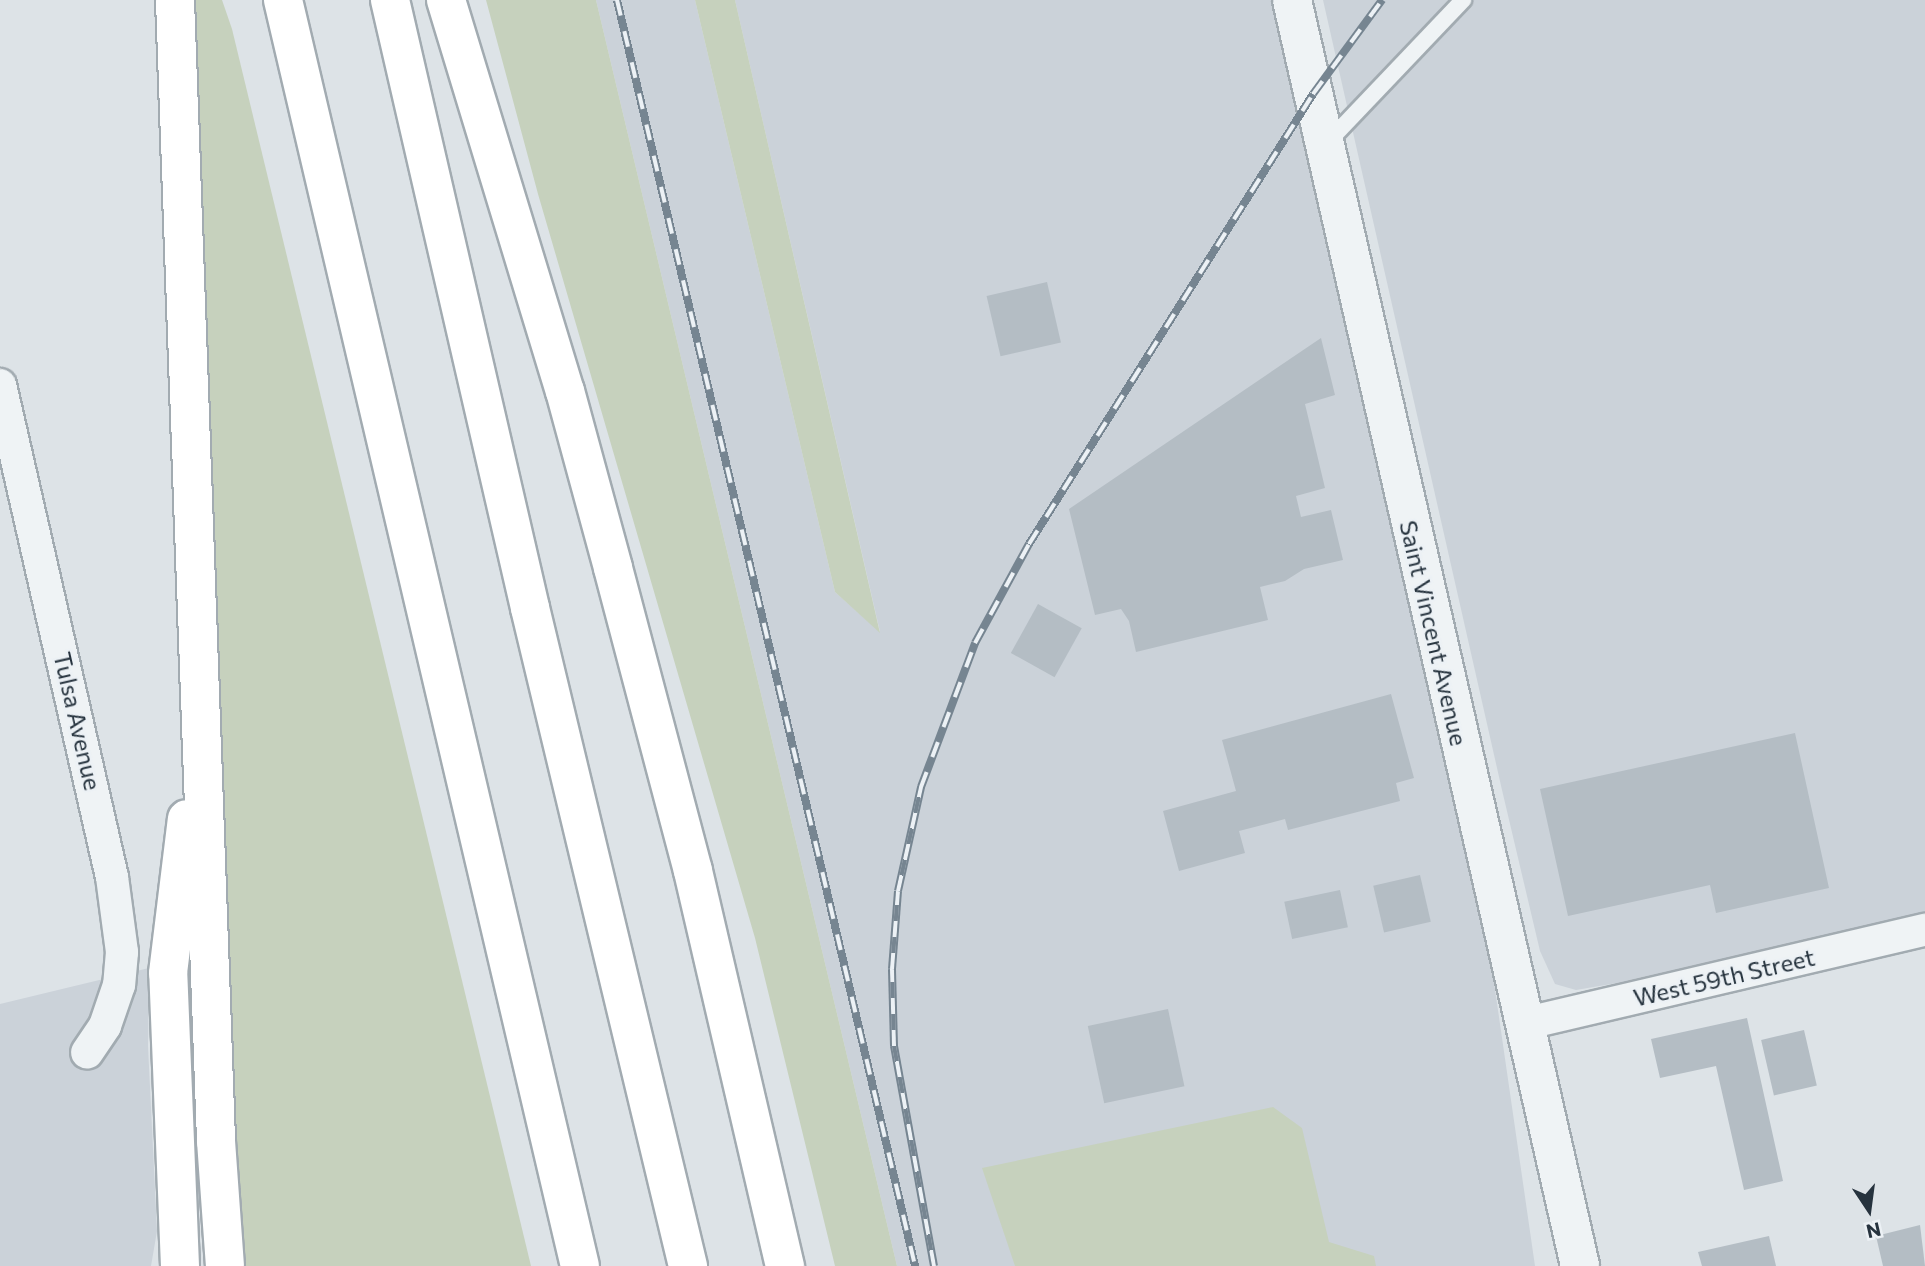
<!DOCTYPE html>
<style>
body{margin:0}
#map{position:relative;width:1925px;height:1266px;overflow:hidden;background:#dde3e7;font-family:Commissioner,sans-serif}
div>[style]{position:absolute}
.built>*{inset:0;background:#cbd2d9}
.green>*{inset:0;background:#c6d1bd}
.building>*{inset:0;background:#b4bdc4;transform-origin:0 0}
.roads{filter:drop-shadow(2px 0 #a2abb1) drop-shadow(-2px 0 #a2abb1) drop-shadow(0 2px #a2abb1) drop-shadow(0 -2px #a2abb1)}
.service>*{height:16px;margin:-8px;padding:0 8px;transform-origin:8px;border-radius:8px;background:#eff3f5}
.minor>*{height:32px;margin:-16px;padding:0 16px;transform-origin:16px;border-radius:16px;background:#eff3f5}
.tertiary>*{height:38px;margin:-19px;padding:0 19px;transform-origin:19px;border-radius:19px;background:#eff3f5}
.motorway>*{height:38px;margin:-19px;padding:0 19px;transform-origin:19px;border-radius:19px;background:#fff}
.rail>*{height:8px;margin-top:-4px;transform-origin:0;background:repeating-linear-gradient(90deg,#ecf1f5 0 16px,#768591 0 32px);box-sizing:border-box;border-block:2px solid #768591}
span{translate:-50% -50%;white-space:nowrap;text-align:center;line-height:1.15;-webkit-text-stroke:5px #ecf1f5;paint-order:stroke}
.street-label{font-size:24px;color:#26333e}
.north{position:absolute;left:1834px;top:1175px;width:70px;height:70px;-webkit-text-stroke:5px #ecf1f5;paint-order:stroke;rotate:167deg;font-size:19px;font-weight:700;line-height:28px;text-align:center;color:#26333e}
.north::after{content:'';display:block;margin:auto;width:24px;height:32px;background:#26333e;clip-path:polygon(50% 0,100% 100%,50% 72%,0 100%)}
</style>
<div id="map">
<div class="built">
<i style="clip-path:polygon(596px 0,695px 0,835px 592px,880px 632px,735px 0,1271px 0,1488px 941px,1535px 1266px,897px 1266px)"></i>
<i style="clip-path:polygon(1323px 0,1925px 0,1925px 912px,1617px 983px,1576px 990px,1555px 984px,1540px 951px,1502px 790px)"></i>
<i style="clip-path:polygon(149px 968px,148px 1046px,157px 1231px,151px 1266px,0 1266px,0 1004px)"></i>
</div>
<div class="green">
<i style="clip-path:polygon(192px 0,222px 0,232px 29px,531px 1266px,242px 1266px,231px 1098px)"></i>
<i style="clip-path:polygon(486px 0,596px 0,897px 1266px,835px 1266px,755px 938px,538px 194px)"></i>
<i style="clip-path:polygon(695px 0,735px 0,880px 633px,835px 592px)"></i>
<i style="clip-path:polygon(1273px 1107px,1302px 1128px,1329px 1242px,1374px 1256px,1376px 1266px,1015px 1266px,982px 1168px)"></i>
</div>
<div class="building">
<i style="left:1047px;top:282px;width:62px;height:62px;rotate:77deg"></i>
<i style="clip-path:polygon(1321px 338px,1335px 395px,1305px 404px,1325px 488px,1296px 496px,1301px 517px,1331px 510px,1343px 560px,1304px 569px,1285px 581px,1260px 587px,1268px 620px,1136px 652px,1129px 621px,1121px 609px,1095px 615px,1069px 509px)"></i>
<i style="left:1038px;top:604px;width:50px;height:56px;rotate:29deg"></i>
<i style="clip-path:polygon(1391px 694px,1414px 778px,1396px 783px,1400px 801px,1288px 830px,1285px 819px,1239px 831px,1245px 853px,1179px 871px,1163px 811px,1236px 791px,1222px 740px)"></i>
<i style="clip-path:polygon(1795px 733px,1829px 888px,1716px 913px,1710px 885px,1568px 916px,1540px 789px)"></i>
<i style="left:1420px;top:875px;width:48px;height:48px;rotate:77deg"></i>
<i style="left:1340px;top:890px;width:38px;height:57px;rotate:78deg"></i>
<i style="left:1168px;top:1009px;width:79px;height:82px;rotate:78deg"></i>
<i style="clip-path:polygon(1747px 1018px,1783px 1181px,1744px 1190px,1716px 1066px,1660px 1078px,1651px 1039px)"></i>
<i style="left:1804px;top:1030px;width:57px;height:44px;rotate:77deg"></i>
<i style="clip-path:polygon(1920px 1225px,1925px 1266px,1883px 1266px,1876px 1236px)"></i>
<i style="clip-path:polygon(1769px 1236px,1776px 1266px,1702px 1266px,1698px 1252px)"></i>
</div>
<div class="roads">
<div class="service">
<i style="left:1326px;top:144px;width:199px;rotate:-46.4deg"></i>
</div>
<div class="minor">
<i style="left:0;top:385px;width:505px;rotate:77.18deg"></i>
<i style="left:112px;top:877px;width:76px;rotate:82.4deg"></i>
<i style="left:122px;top:952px;width:33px;rotate:95deg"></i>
<i style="left:119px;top:985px;width:43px;rotate:108.9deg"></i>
<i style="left:105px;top:1026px;width:32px;rotate:124deg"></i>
<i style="left:1523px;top:1024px;width:413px;rotate:-13.2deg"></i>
</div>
<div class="tertiary">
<i style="left:1292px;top:0;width:1298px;rotate:77.18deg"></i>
</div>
<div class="motorway">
<i style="left:175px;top:0;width:1142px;rotate:87.94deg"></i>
<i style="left:216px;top:1141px;width:125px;rotate:85.9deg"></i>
<i style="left:283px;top:0;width:1300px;rotate:76.8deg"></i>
<i style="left:390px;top:0;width:624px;rotate:77.03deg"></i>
<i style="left:530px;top:608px;width:677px;rotate:76.5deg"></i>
<i style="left:446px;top:0;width:409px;rotate:73.1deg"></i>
<i style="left:565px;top:391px;width:183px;rotate:74.8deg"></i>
<i style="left:613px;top:568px;width:313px;rotate:75.2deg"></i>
<i style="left:693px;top:871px;width:406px;rotate:76.9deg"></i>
<i style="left:180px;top:1266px;width:293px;rotate:-92.3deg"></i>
<i style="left:168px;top:973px;width:155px;rotate:-83deg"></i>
</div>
</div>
<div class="rail">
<i style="left:617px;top:0;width:1301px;rotate:76.75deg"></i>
<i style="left:934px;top:1266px;width:224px;rotate:-100.3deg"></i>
<i style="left:894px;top:1046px;width:77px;rotate:-91.5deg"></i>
<i style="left:892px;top:969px;width:78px;rotate:-85.6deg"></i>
<i style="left:898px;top:891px;width:107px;rotate:-77.5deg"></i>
<i style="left:921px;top:787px;width:154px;rotate:-69.4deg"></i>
<i style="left:975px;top:643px;width:113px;rotate:-61.4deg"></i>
<i style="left:1029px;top:544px;width:532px;rotate:-57.74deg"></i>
<i style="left:1313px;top:94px;width:117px;rotate:-53.7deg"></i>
</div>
<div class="street-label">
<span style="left:1434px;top:633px;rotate:77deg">Saint Vincent Avenue</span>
<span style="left:78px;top:721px;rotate:77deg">Tulsa Avenue</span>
<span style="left:1724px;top:977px;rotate:-13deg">West 59th Street</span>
</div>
<div class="north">N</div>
</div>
